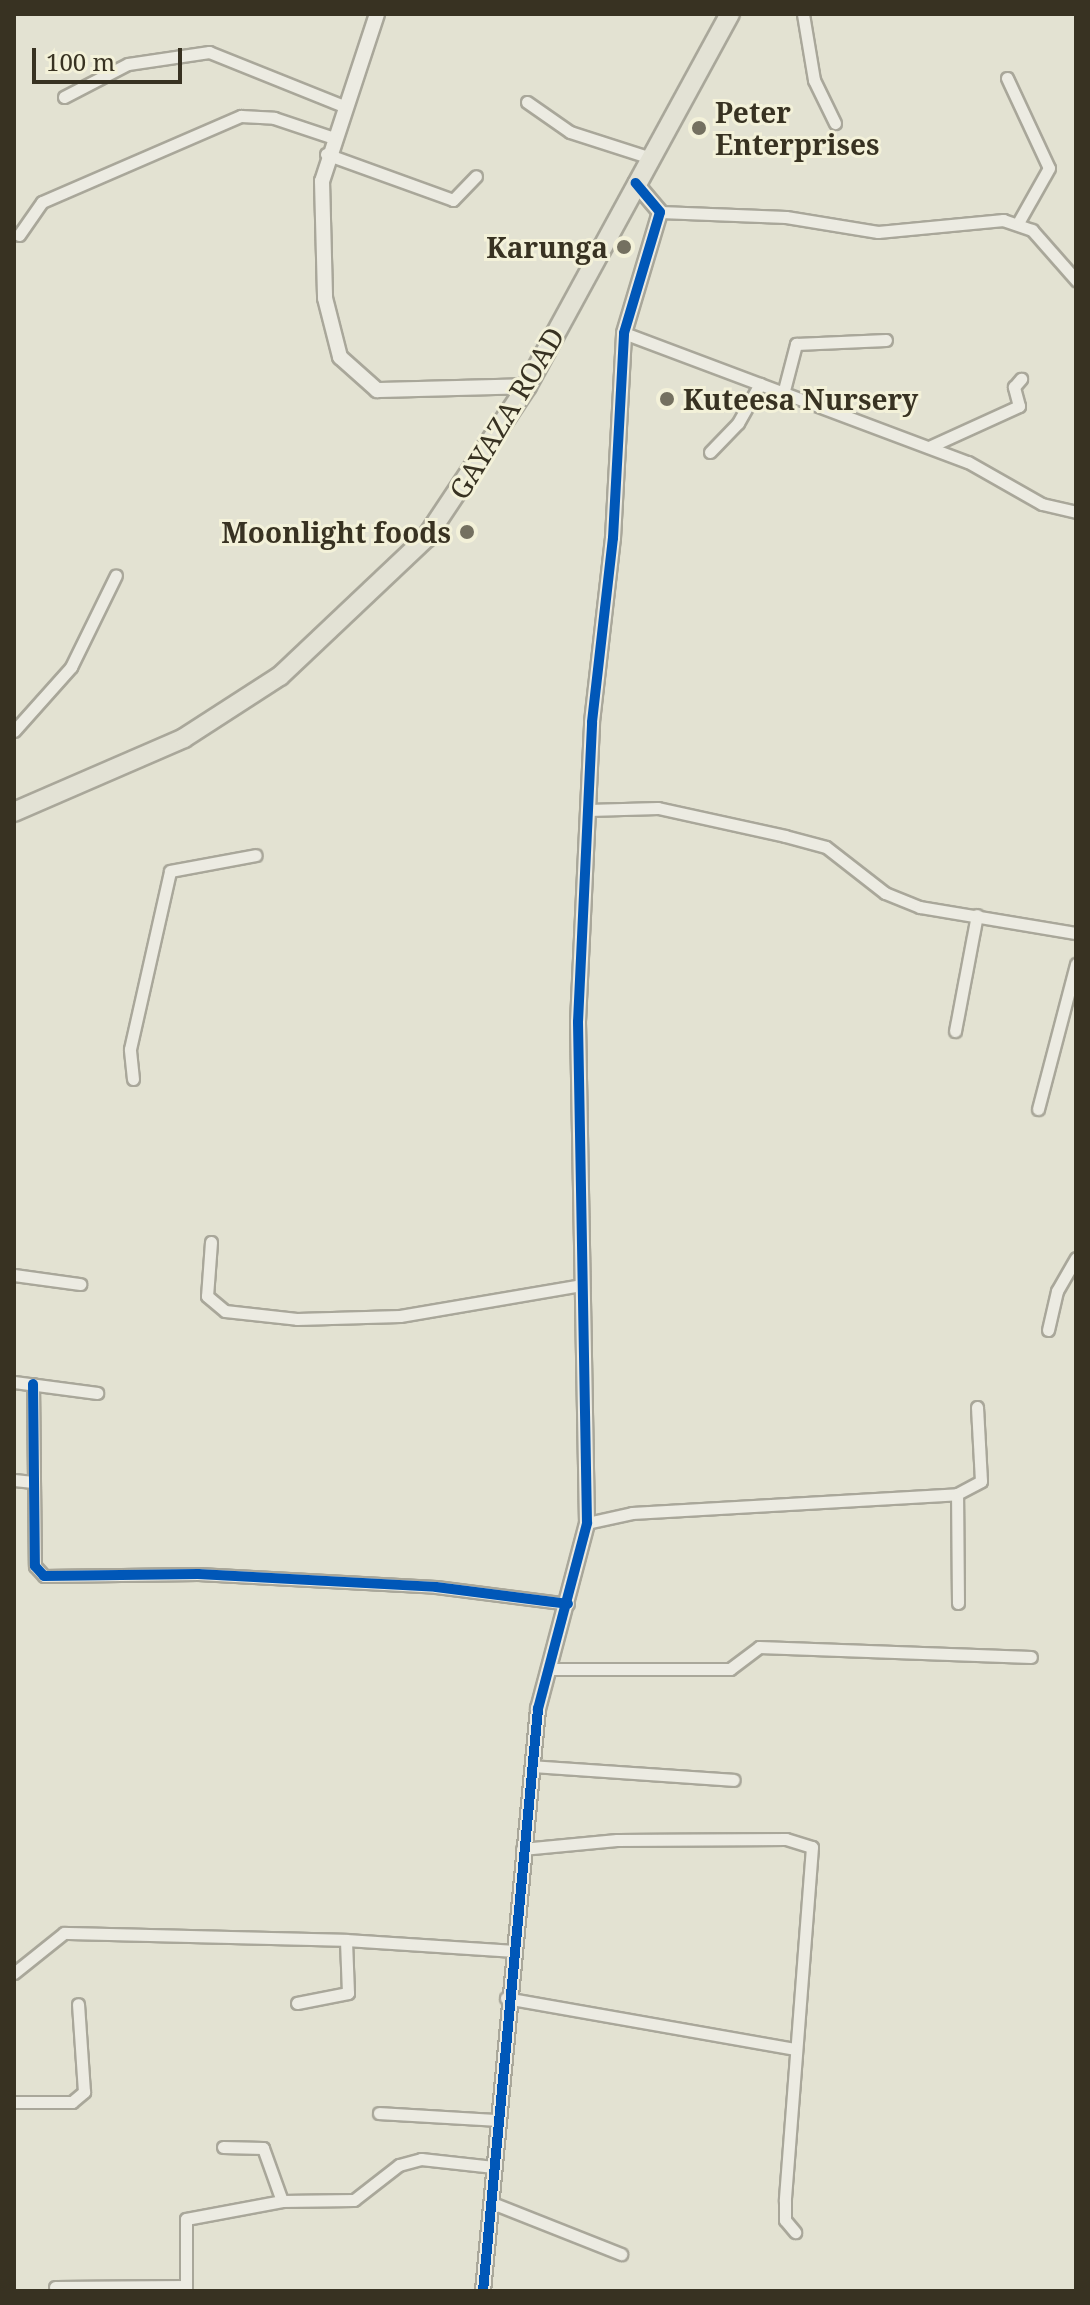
<!DOCTYPE html>
<style>
body{margin:0}
#map{position:relative;width:1090px;height:2305px;overflow:hidden;background:#e3e2d2;font-family:"Noto Serif",serif}
div>[style]{position:absolute}
.roads{filter:drop-shadow(2px 0 #a9a79a) drop-shadow(-2px 0 #a9a79a) drop-shadow(0 2px #a9a79a) drop-shadow(0 -2px #a9a79a)}
.minor>*{height:11px;margin:-5.5px;padding:0 5.5px;transform-origin:5.5px;border-radius:5.5px;background:#ecebe2}
.tertiary>*{height:14px;margin:-7px;padding:0 7px;transform-origin:7px;border-radius:7px;background:#ecebe2}
.primary>*{height:18px;margin:-9px;padding:0 9px;transform-origin:9px;border-radius:9px;background:#e3e2d5}
.cycleway>*{height:10px;margin:-5px;padding:0 5px;transform-origin:5px;border-radius:5px;background:#0057b8}
.dots>*{width:22px;height:22px;translate:-50% -50%;box-sizing:border-box;border:4px solid #f3f1d9;border-radius:50%}
span{translate:-50% -50%;white-space:nowrap;text-align:center;line-height:1.15;-webkit-text-stroke:6px #f3f1d9;paint-order:stroke}
.poi-label{font-size:28px;color:#383222;font-weight:700}
.left{translate:0 -50%;text-align:left}
.right{translate:-100% -50%;text-align:right}
.street-label{font-size:28px;color:#383222}
.frame{position:absolute;inset:0;border:16px solid #383222;pointer-events:none}
.scale{position:absolute;left:32px;top:48px;width:150px;height:36px;box-sizing:border-box;border:4px solid #383222;border-top:0;padding-left:10px;font-size:24px;line-height:28px;white-space:nowrap;color:#383222;-webkit-text-stroke:6px #f3f1d9;paint-order:stroke}
</style>
<div id="map">
<div class="roads">
<div class="minor">
<i style="left:803px;top:14px;width:67px;rotate:80.5deg"></i>
<i style="left:814px;top:80px;width:48px;rotate:64deg"></i>
<i style="left:1007px;top:78px;width:99px;rotate:65deg"></i>
<i style="left:1049px;top:168px;width:63px;rotate:119.4deg"></i>
<i style="left:64px;top:97px;width:72px;rotate:-27.3deg"></i>
<i style="left:128px;top:64px;width:82px;rotate:-8.4deg"></i>
<i style="left:209px;top:52px;width:142px;rotate:21.9deg"></i>
<i style="left:527px;top:102px;width:52px;rotate:34.9deg"></i>
<i style="left:570px;top:132px;width:85px;rotate:17.8deg"></i>
<i style="left:326px;top:154px;width:135px;rotate:19.9deg"></i>
<i style="left:453px;top:200px;width:33px;rotate:-46deg"></i>
<i style="left:660px;top:212px;width:126px;rotate:2.3deg"></i>
<i style="left:786px;top:217px;width:93px;rotate:9.3deg"></i>
<i style="left:878px;top:232px;width:126px;rotate:-5.5deg"></i>
<i style="left:1003px;top:220px;width:31px;rotate:19deg"></i>
<i style="left:1032px;top:230px;width:67px;rotate:48.7deg"></i>
<i style="left:19px;top:235px;width:40px;rotate:-55.1deg"></i>
<i style="left:42px;top:202px;width:217px;rotate:-23.4deg"></i>
<i style="left:241px;top:116px;width:33px;rotate:3deg"></i>
<i style="left:274px;top:118px;width:60px;rotate:18.4deg"></i>
<i style="left:624px;top:333px;width:367px;rotate:20.6deg"></i>
<i style="left:968px;top:462px;width:85px;rotate:29.6deg"></i>
<i style="left:1042px;top:504px;width:35px;rotate:13deg"></i>
<i style="left:783px;top:394px;width:52px;rotate:-75.4deg"></i>
<i style="left:796px;top:344px;width:90px;rotate:-2.5deg"></i>
<i style="left:929px;top:447px;width:99px;rotate:-24.5deg"></i>
<i style="left:1019px;top:406px;width:20px;rotate:-105deg"></i>
<i style="left:1014px;top:387px;width:11px;rotate:-49deg"></i>
<i style="left:710px;top:452px;width:40px;rotate:-46deg"></i>
<i style="left:738px;top:423px;width:45px;rotate:-60.6deg"></i>
<i style="left:14px;top:731px;width:86px;rotate:-48.3deg"></i>
<i style="left:71px;top:667px;width:102px;rotate:-63.9deg"></i>
<i style="left:588px;top:810px;width:70px;rotate:-1.6deg"></i>
<i style="left:658px;top:808px;width:130px;rotate:12.4deg"></i>
<i style="left:785px;top:836px;width:42px;rotate:15deg"></i>
<i style="left:826px;top:847px;width:75px;rotate:37.9deg"></i>
<i style="left:885px;top:893px;width:38px;rotate:22deg"></i>
<i style="left:920px;top:907px;width:158px;rotate:9.5deg"></i>
<i style="left:955px;top:1031px;width:118px;rotate:-79.3deg"></i>
<i style="left:133px;top:1079px;width:30px;rotate:-96deg"></i>
<i style="left:130px;top:1049px;width:182px;rotate:-77.3deg"></i>
<i style="left:170px;top:871px;width:87px;rotate:-10.5deg"></i>
<i style="left:1038px;top:1109px;width:150px;rotate:-75.3deg"></i>
<i style="left:211px;top:1242px;width:54px;rotate:94.2deg"></i>
<i style="left:207px;top:1296px;width:23px;rotate:40deg"></i>
<i style="left:225px;top:1311px;width:72px;rotate:6.3deg"></i>
<i style="left:297px;top:1319px;width:103px;rotate:-1.7deg"></i>
<i style="left:400px;top:1316px;width:185px;rotate:-9.7deg"></i>
<i style="left:14px;top:1275px;width:67px;rotate:7.8deg"></i>
<i style="left:1048px;top:1330px;width:40px;rotate:-77deg"></i>
<i style="left:1057px;top:1291px;width:38px;rotate:-60deg"></i>
<i style="left:14px;top:1382px;width:84px;rotate:7.5deg"></i>
<i style="left:33px;top:1384px;width:182px;rotate:89.4deg"></i>
<i style="left:35px;top:1566px;width:13px;rotate:48deg"></i>
<i style="left:44px;top:1576px;width:154px;rotate:-0.7deg"></i>
<i style="left:198px;top:1574px;width:238px;rotate:3.1deg"></i>
<i style="left:436px;top:1587px;width:133px;rotate:7.3deg"></i>
<i style="left:14px;top:1480px;width:19px;rotate:6deg"></i>
<i style="left:587px;top:1523px;width:46px;rotate:-12.5deg"></i>
<i style="left:632px;top:1513px;width:326px;rotate:-3.3deg"></i>
<i style="left:958px;top:1603px;width:109px;rotate:-90.5deg"></i>
<i style="left:957px;top:1494px;width:27px;rotate:-28deg"></i>
<i style="left:981px;top:1481px;width:74px;rotate:-93.1deg"></i>
<i style="left:547px;top:1669px;width:183px"></i>
<i style="left:730px;top:1669px;width:36px;rotate:-37deg"></i>
<i style="left:759px;top:1647px;width:272px;rotate:2.1deg"></i>
<i style="left:531px;top:1766px;width:203px;rotate:3.9deg"></i>
<i style="left:522px;top:1849px;width:95px;rotate:-5.4deg"></i>
<i style="left:617px;top:1840px;width:169px;rotate:-0.3deg"></i>
<i style="left:786px;top:1839px;width:27px;rotate:17deg"></i>
<i style="left:812px;top:1847px;width:355px;rotate:94.4deg"></i>
<i style="left:785px;top:2201px;width:19px;rotate:90deg"></i>
<i style="left:785px;top:2220px;width:16px;rotate:50deg"></i>
<i style="left:14px;top:1973px;width:64px;rotate:-38.7deg"></i>
<i style="left:64px;top:1933px;width:282px;rotate:1.4deg"></i>
<i style="left:506px;top:1998px;width:293px;rotate:10deg"></i>
<i style="left:297px;top:2003px;width:52px;rotate:-11.1deg"></i>
<i style="left:348px;top:1993px;width:53px;rotate:-92.2deg"></i>
<i style="left:346px;top:1940px;width:169px;rotate:3.7deg"></i>
<i style="left:14px;top:2102px;width:58px"></i>
<i style="left:72px;top:2102px;width:16px;rotate:-40deg"></i>
<i style="left:84px;top:2092px;width:88px;rotate:-93.9deg"></i>
<i style="left:379px;top:2113px;width:119px;rotate:3.4deg"></i>
<i style="left:223px;top:2147px;width:40px;rotate:1.4deg"></i>
<i style="left:263px;top:2148px;width:56px;rotate:70.3deg"></i>
<i style="left:492px;top:2203px;width:139px;rotate:21.6deg"></i>
<i style="left:55px;top:2287px;width:131px;rotate:-0.4deg"></i>
<i style="left:186px;top:2291px;width:72px;rotate:-90deg"></i>
<i style="left:186px;top:2219px;width:98px;rotate:-10.6deg"></i>
<i style="left:282px;top:2201px;width:72px;rotate:-0.8deg"></i>
<i style="left:354px;top:2200px;width:57px;rotate:-37.9deg"></i>
<i style="left:399px;top:2165px;width:23px;rotate:-15deg"></i>
<i style="left:421px;top:2159px;width:73px;rotate:6.3deg"></i>
</div>
<div class="tertiary">
<i style="left:377px;top:14px;width:176px;rotate:108.2deg"></i>
<i style="left:322px;top:181px;width:117px;rotate:88.5deg"></i>
<i style="left:325px;top:298px;width:61px;rotate:75.7deg"></i>
<i style="left:340px;top:357px;width:50px;rotate:41.7deg"></i>
<i style="left:377px;top:390px;width:150px;rotate:-1.5deg"></i>
<i style="left:483px;top:2291px;width:585px;rotate:-84.6deg"></i>
<i style="left:538px;top:1709px;width:192px;rotate:-75.2deg"></i>
<i style="left:587px;top:1523px;width:501px;rotate:-91.03deg"></i>
<i style="left:578px;top:1022px;width:300px;rotate:-87.3deg"></i>
<i style="left:592px;top:722px;width:185px;rotate:-83.5deg"></i>
<i style="left:613px;top:538px;width:205px;rotate:-86.9deg"></i>
<i style="left:624px;top:333px;width:126px;rotate:-73.4deg"></i>
<i style="left:660px;top:212px;width:38px;rotate:-130deg"></i>
</div>
<div class="primary">
<i style="left:14px;top:812px;width:185px;rotate:-23.5deg"></i>
<i style="left:184px;top:738px;width:114px;rotate:-32.9deg"></i>
<i style="left:280px;top:676px;width:201px;rotate:-43.4deg"></i>
<i style="left:426px;top:538px;width:182px;rotate:-56.4deg"></i>
<i style="left:527px;top:386px;width:424px;rotate:-61.4deg"></i>
</div>
</div>
<div class="cycleway">
<i style="left:33px;top:1384px;width:182px;rotate:89.4deg"></i>
<i style="left:35px;top:1566px;width:13px;rotate:48deg"></i>
<i style="left:44px;top:1576px;width:154px;rotate:-0.7deg"></i>
<i style="left:198px;top:1574px;width:238px;rotate:3.1deg"></i>
<i style="left:436px;top:1587px;width:133px;rotate:7.3deg"></i>
<i style="left:483px;top:2291px;width:585px;rotate:-84.6deg"></i>
<i style="left:538px;top:1709px;width:192px;rotate:-75.2deg"></i>
<i style="left:587px;top:1523px;width:501px;rotate:-91.03deg"></i>
<i style="left:578px;top:1022px;width:300px;rotate:-87.3deg"></i>
<i style="left:592px;top:722px;width:185px;rotate:-83.5deg"></i>
<i style="left:613px;top:538px;width:205px;rotate:-86.9deg"></i>
<i style="left:624px;top:333px;width:126px;rotate:-73.4deg"></i>
<i style="left:660px;top:212px;width:38px;rotate:-130deg"></i>
</div>
<div class="dots">
<i style="left:699px;top:128px;background:#747060"></i>
<i style="left:624px;top:247px;background:#747060"></i>
<i style="left:667px;top:399px;background:#747060"></i>
<i style="left:467px;top:532px;background:#747060"></i>
</div>
<div class="poi-label">
<span class="left" style="left:715px;top:128px">Peter<br>Enterprises</span>
<span class="right" style="left:608px;top:247px">Karunga</span>
<span class="left" style="left:683px;top:399px">Kuteesa Nursery</span>
<span class="right" style="left:451px;top:532px">Moonlight foods</span>
</div>
<div class="street-label">
<span style="left:506px;top:413px;rotate:-59deg">GAYAZA ROAD</span>
</div>
<div class="frame"></div>
<div class="scale">100 m</div>
</div>
